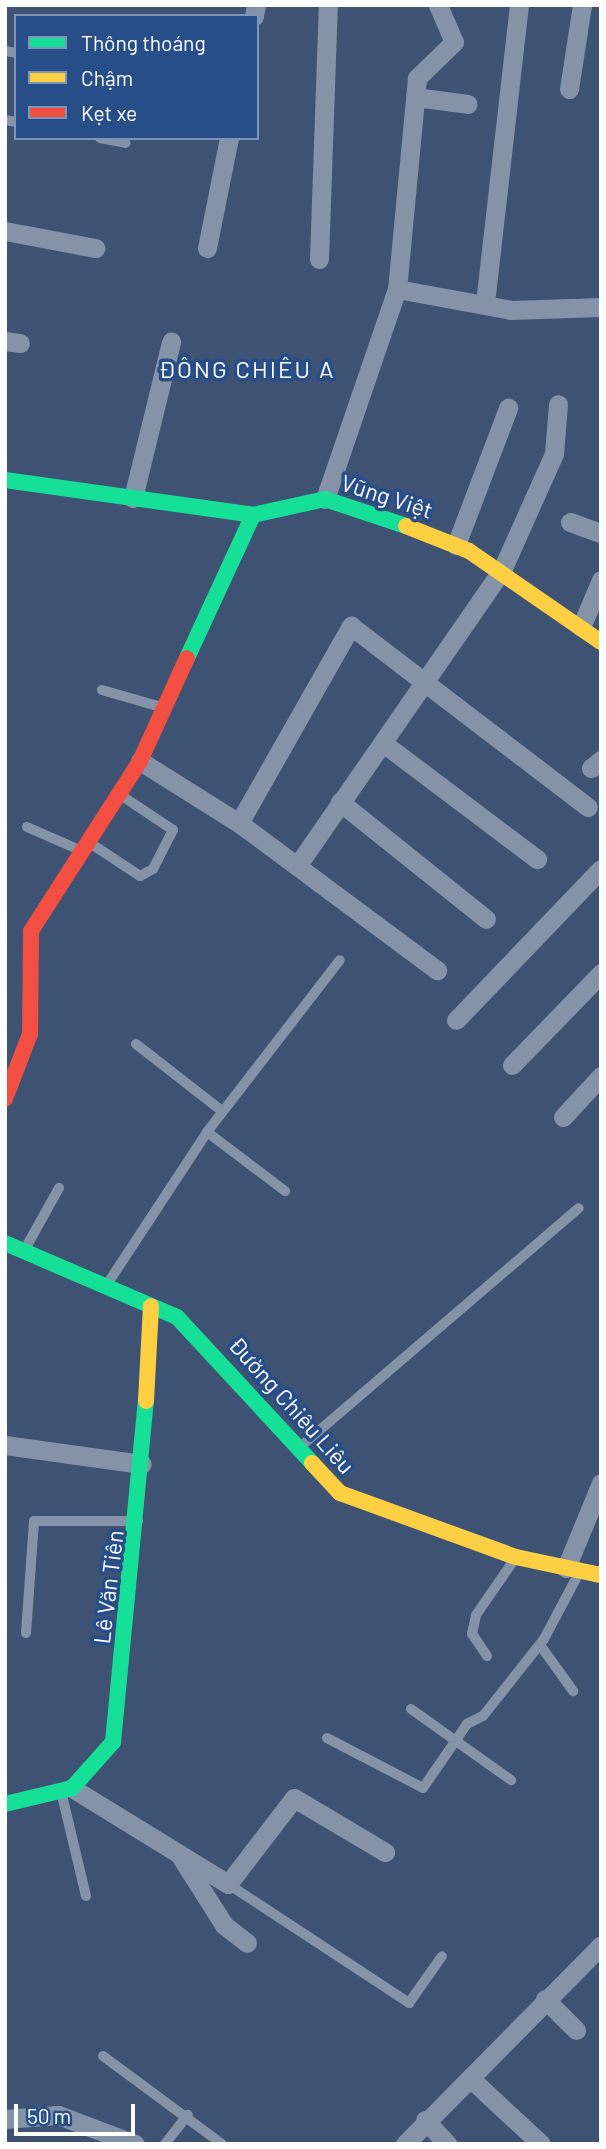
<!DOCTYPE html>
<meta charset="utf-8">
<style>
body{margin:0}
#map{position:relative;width:606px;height:2149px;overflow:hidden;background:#3e5373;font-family:Barlow,sans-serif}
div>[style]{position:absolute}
.lane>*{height:10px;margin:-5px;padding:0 5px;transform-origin:5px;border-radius:5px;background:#8593a8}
.street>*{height:19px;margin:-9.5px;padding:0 9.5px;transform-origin:9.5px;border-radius:9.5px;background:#8593a8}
.fast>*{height:16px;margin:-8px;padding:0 8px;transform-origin:8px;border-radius:8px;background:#16e098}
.slow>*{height:16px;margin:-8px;padding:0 8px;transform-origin:8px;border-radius:8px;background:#ffcf43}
.jam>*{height:16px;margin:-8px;padding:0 8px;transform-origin:8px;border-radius:8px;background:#f24e42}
span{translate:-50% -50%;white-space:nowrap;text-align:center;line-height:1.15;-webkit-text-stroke:7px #284e89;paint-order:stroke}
.street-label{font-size:23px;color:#fff}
.neighbourhood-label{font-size:24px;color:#fff;letter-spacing:2px}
.frame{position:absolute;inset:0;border:7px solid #fff;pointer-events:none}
.legend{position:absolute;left:14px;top:14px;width:245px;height:126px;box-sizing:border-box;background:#284e89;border:2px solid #7e95b8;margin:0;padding:9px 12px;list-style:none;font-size:21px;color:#fff}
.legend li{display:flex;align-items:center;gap:14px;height:35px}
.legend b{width:35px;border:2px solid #7e95b8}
.scale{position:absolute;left:14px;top:2104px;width:121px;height:32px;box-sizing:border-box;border:4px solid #fff;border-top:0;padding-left:9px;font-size:21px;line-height:24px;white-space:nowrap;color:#fff;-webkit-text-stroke:5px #284e89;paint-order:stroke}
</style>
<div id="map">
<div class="lane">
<i style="left:5px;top:51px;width:11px;rotate:10deg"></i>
<i style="left:5px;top:120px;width:11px;rotate:10deg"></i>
<i style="left:100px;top:138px;width:26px;rotate:11deg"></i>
<i style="left:102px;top:690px;width:61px;rotate:16.1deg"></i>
<i style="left:27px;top:827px;width:60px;rotate:23.6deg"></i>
<i style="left:90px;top:843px;width:60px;rotate:33.4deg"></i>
<i style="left:140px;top:876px;width:15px;rotate:-28deg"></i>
<i style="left:153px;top:869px;width:44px;rotate:-62.9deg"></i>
<i style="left:173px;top:830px;width:65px;rotate:-146.3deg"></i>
<i style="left:136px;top:1044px;width:109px;rotate:37.9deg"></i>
<i style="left:207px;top:1132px;width:98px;rotate:37.1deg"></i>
<i style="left:25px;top:1249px;width:70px;rotate:-60.9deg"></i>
<i style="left:106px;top:1286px;width:184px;rotate:-56.7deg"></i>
<i style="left:207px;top:1132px;width:217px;rotate:-52.3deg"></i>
<i style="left:300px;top:1447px;width:367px;rotate:-40.6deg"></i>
<i style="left:26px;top:1633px;width:112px;rotate:-85.9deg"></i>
<i style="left:34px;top:1521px;width:104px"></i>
<i style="left:540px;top:1645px;width:57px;rotate:54.3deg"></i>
<i style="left:487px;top:1656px;width:27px;rotate:-124deg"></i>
<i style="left:472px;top:1634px;width:19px;rotate:-78deg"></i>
<i style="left:476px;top:1615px;width:70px;rotate:-55.4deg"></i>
<i style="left:411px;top:1709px;width:123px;rotate:35.4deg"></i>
<i style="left:327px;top:1738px;width:108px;rotate:27.5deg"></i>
<i style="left:423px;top:1788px;width:78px;rotate:-55.5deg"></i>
<i style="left:467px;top:1724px;width:18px;rotate:-27deg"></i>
<i style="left:483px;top:1716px;width:98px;rotate:-51.6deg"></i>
<i style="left:544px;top:1639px;width:75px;rotate:-62.1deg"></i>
<i style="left:61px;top:1791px;width:108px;rotate:76.6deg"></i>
<i style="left:228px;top:1884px;width:217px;rotate:33.3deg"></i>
<i style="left:409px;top:2003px;width:57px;rotate:-54.9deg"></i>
<i style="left:103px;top:2056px;width:148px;rotate:36.5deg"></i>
<i style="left:165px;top:2144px;width:37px;rotate:-52deg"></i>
</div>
<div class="street">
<i style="left:438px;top:5px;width:40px;rotate:66.6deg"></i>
<i style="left:454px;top:42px;width:52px;rotate:135.8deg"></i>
<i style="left:417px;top:78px;width:212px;rotate:95.4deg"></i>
<i style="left:397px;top:289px;width:116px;rotate:10.4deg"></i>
<i style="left:511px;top:310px;width:90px;rotate:-1.9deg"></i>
<i style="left:254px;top:16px;width:11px;rotate:-80deg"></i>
<i style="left:569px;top:89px;width:85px;rotate:-81.2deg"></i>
<i style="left:415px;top:97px;width:53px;rotate:7.5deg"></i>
<i style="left:5px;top:231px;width:92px;rotate:10.7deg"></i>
<i style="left:207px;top:248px;width:112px;rotate:-78.7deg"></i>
<i style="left:319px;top:259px;width:254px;rotate:-88deg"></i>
<i style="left:485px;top:303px;width:300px;rotate:-83.5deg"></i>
<i style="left:5px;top:341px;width:15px;rotate:8deg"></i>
<i style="left:133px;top:498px;width:161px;rotate:-76.3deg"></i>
<i style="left:325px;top:499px;width:222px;rotate:-71.1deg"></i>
<i style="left:570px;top:522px;width:33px;rotate:20deg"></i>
<i style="left:456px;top:545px;width:147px;rotate:-69.2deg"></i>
<i style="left:581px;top:627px;width:51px;rotate:-66.9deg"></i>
<i style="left:383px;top:743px;width:193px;rotate:37deg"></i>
<i style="left:140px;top:761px;width:117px;rotate:32.1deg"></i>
<i style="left:239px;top:823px;width:247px;rotate:36.6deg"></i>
<i style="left:591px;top:768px;width:13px;rotate:-39deg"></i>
<i style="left:340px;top:802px;width:187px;rotate:38.7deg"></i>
<i style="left:239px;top:823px;width:227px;rotate:-60.4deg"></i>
<i style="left:351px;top:626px;width:298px;rotate:37.4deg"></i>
<i style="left:297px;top:866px;width:360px;rotate:-55.3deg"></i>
<i style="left:502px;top:570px;width:127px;rotate:-65.9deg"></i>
<i style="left:554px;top:454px;width:50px;rotate:-85.4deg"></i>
<i style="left:456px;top:1020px;width:209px;rotate:-46.2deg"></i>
<i style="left:512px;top:1065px;width:128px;rotate:-45.9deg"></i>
<i style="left:563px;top:1117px;width:56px;rotate:-47.2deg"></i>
<i style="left:5px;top:1445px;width:138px;rotate:7.9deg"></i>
<i style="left:566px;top:1568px;width:92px;rotate:-67.6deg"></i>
<i style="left:72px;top:1788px;width:183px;rotate:31.6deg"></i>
<i style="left:228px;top:1884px;width:108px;rotate:-52.5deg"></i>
<i style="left:294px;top:1798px;width:106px;rotate:30.7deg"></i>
<i style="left:179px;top:1854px;width:84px;rotate:57.6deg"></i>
<i style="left:224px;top:1925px;width:29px;rotate:38deg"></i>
<i style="left:545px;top:1999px;width:44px;rotate:45deg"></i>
<i style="left:470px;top:2078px;width:97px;rotate:42.9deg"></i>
<i style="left:5px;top:2119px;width:53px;rotate:-4.3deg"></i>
<i style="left:58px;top:2115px;width:82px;rotate:20.6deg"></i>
<i style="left:425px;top:2120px;width:33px;rotate:47deg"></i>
<i style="left:405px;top:2144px;width:279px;rotate:-45.4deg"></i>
</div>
<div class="fast">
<i style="left:5px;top:480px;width:250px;rotate:8deg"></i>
<i style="left:253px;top:515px;width:74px;rotate:-12.5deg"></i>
<i style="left:325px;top:499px;width:85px;rotate:18.4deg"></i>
<i style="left:187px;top:658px;width:157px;rotate:-65.2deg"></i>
<i style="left:5px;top:1243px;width:187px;rotate:23.3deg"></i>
<i style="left:177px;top:1317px;width:199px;rotate:47.2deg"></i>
<i style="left:5px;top:1804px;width:69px;rotate:-13.4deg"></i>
<i style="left:72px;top:1788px;width:62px;rotate:-48.3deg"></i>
<i style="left:113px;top:1742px;width:343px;rotate:-84.5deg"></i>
</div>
<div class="slow">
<i style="left:406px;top:526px;width:68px;rotate:21.6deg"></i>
<i style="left:469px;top:551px;width:160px;rotate:34.6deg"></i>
<i style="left:146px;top:1401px;width:95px;rotate:-87deg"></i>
<i style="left:312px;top:1463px;width:41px;rotate:47deg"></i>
<i style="left:340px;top:1493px;width:187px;rotate:20deg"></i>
<i style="left:516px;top:1557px;width:87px;rotate:12deg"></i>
</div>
<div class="jam">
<i style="left:5px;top:1099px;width:70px;rotate:-69deg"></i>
<i style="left:30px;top:1034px;width:103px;rotate:-89.4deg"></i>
<i style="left:31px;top:931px;width:202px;rotate:-57.3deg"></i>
<i style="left:140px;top:761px;width:113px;rotate:-65.5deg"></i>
</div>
<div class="street-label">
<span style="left:387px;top:496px;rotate:18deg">Vũng Việt</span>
<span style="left:292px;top:1405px;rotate:48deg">Đường Chiêu Liêu</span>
<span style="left:108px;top:1587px;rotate:-83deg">Lê Văn Tiên</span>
</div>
<div class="neighbourhood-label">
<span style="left:247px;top:369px">ĐÔNG CHIÊU A</span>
</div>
<div class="frame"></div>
<ul class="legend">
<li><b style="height:9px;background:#16e098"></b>Thông thoáng</li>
<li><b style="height:9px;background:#ffcf43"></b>Chậm</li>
<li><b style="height:9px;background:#f24e42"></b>Kẹt xe</li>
</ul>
<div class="scale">50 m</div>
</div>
